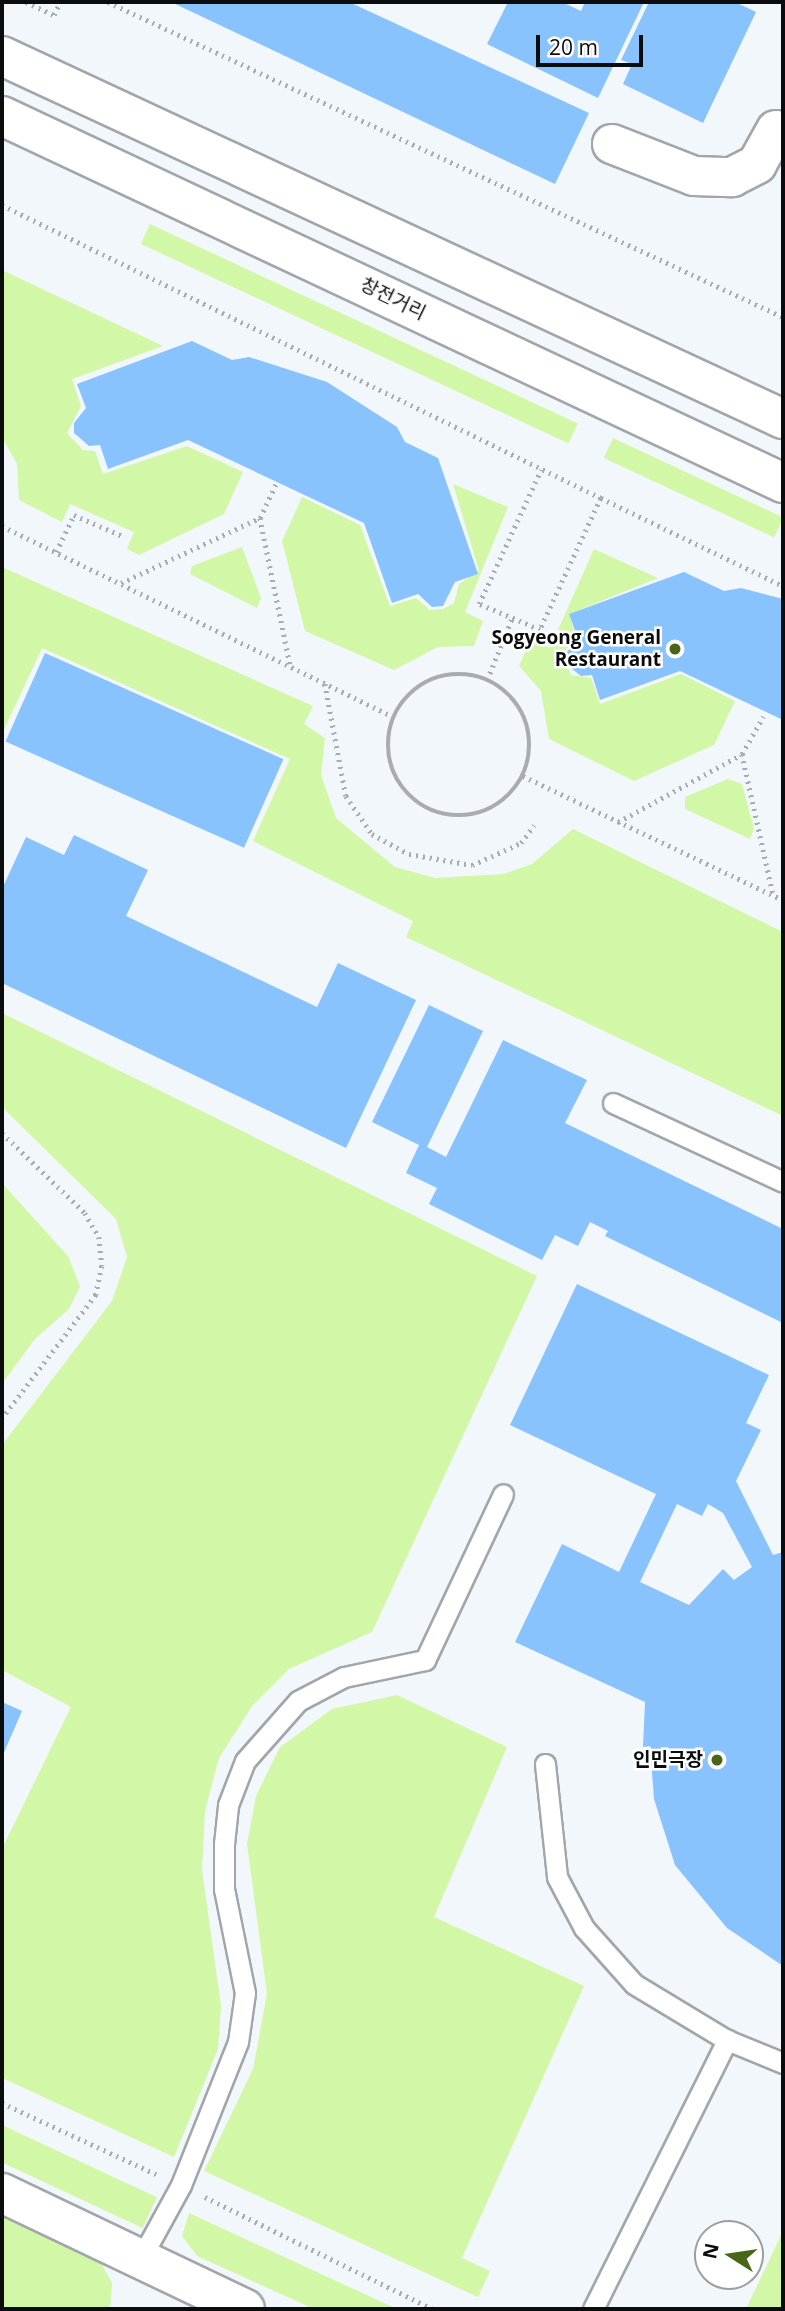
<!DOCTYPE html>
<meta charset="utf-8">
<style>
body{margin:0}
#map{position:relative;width:785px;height:2311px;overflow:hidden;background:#f2f7fc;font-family:"Open Sans","Noto Sans KR",sans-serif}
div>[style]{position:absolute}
.green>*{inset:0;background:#d2f7a6;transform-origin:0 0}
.building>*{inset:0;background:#88c3fd;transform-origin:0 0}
.path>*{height:4.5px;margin-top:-2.25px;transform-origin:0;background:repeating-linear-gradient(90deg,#a8acb0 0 2px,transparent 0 7px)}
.path>.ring{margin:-2.25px;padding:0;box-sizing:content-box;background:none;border:4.5px solid #a8acb0;border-radius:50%}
.roads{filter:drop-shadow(2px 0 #a2a6ab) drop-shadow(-2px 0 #a2a6ab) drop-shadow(0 2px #a2a6ab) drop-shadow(0 -2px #a2a6ab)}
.lane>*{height:19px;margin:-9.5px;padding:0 9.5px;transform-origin:9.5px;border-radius:9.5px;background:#fff}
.street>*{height:38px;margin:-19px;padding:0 19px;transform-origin:19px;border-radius:19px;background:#fff}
.primary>*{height:38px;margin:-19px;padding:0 19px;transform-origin:19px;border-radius:19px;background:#fff}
.dots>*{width:19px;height:19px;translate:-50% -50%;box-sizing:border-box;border:4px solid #fff;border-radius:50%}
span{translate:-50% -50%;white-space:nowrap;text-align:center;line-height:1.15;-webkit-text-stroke:5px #fff;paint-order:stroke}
.street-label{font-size:19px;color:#0b0c0e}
.poi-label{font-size:19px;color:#0b0c0e;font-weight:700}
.right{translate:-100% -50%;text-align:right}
.frame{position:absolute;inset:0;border:4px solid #0b0c0e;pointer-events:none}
.north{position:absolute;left:694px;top:2220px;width:70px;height:70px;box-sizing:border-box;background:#fff;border:2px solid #9d9e9f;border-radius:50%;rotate:282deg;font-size:19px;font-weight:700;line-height:28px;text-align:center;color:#0b0c0e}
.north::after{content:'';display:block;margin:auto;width:24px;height:32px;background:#486518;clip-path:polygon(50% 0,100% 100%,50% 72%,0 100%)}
.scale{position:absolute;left:536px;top:35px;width:107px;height:32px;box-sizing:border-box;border:4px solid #0b0c0e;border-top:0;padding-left:9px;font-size:21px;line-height:24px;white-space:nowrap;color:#0b0c0e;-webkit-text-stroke:5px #fff;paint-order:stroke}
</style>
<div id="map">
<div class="green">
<i style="left:150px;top:224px;width:472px;height:22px;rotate:25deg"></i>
<i style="clip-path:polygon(2px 270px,163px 346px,72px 379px,81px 406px,67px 433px,83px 450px,95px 451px,103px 474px,187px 446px,243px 472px,224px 514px,139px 555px,127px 549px,134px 532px,70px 504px,62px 522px,19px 500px,17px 464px,2px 437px)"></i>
<i style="left:613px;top:438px;width:188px;height:22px;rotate:25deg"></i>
<i style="clip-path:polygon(453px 484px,508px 507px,465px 612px,483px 621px,474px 646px,438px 647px,394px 670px,305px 631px,282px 541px,302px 497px,360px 525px,390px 606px,416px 598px,430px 610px,443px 609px,454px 603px,459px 584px,479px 571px)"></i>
<i style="clip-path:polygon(242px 547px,261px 598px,257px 608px,190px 574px,192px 566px)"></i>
<i style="clip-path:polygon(594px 549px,658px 578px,569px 614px,576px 638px,563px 653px,571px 675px,591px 678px,600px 704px,681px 674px,735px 701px,714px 745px,634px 781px,549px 739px,541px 691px,519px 666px,530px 641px,550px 648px)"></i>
<i style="clip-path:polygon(2px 567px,313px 706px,304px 724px,325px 738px,321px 775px,336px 818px,395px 867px,435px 878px,504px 874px,532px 864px,573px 829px,783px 932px,783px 1116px,406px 937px,413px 921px,253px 841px,290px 759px,42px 648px,2px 734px)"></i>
<i style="clip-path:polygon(728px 779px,742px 784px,754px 829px,750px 839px,685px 809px,685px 797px)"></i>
<i style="clip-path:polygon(2px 1013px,537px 1276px,372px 1632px,289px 1669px,252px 1706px,219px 1758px,205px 1811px,202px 1870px,221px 2006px,218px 2049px,174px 2157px,2px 2078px,2px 1849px,71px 1707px,2px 1670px,2px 1445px,112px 1301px,127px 1257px,116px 1219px,2px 1107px)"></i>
<i style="clip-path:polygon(2px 1183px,68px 1256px,80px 1286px,69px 1309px,34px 1340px,2px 1384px)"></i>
<i style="clip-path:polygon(397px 1695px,507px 1747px,434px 1917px,584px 1986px,462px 2258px,490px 2271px,478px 2297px,204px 2171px,253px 2069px,267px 1994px,247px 1844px,256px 1796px,280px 1747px,332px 1709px)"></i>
<i style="left:2px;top:2125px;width:171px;height:34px;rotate:25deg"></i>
<i style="clip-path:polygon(189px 2213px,397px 2309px,314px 2309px,197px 2256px,182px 2236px)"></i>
<i style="clip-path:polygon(2px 2215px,100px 2261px,112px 2283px,110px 2309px,2px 2309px)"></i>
<i style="clip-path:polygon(783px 2231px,783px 2309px,746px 2309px)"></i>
</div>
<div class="building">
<i style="clip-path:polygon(171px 2px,349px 2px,589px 113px,555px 184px)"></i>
<i style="clip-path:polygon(508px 2px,562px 2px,581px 11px,585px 2px,644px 2px,598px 98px,487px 44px)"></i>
<i style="clip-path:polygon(649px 2px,735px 2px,756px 12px,703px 123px,623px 84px,632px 64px,621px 60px)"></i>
<i style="clip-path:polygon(192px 341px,232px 360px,249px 357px,327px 382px,397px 427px,405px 442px,438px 458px,478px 574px,455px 582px,443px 606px,432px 607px,418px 594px,392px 603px,364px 523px,188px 440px,108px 469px,100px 445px,89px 446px,74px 433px,74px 423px,86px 408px,77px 384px)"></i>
<i style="clip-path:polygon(684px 572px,724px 591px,741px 588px,783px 599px,783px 720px,680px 671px,600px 700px,592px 675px,581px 676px,566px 664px,565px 654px,578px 639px,569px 614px)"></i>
<i style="left:45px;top:653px;width:261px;height:97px;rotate:24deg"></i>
<i style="clip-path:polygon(74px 835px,148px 870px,126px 916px,317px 1007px,338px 963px,416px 1000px,346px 1148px,2px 983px,2px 889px,26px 837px,64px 855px)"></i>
<i style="clip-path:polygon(429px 1005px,483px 1031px,427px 1147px,446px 1157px,503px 1040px,587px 1080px,565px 1123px,783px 1229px,783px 1323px,605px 1236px,608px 1231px,590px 1222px,578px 1246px,555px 1235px,542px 1260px,429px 1204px,437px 1188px,406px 1173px,419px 1145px,372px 1122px)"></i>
<i style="clip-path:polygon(evenodd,577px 1284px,769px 1375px,746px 1423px,761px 1430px,736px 1481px,773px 1555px,783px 1552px,783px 1966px,727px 1928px,675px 1865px,654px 1799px,650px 1746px,643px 1747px,645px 1702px,515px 1642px,562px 1544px,619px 1572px,656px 1494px,510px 1425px,577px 1284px,677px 1504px,702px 1516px,708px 1504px,723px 1513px,752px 1567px,734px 1580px,723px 1569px,689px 1605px,640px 1582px,677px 1504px)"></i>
<i style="clip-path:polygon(2px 1702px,22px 1711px,2px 1757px)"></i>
</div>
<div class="path">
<i style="left:26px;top:2px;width:31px;rotate:25deg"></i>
<i style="left:54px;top:15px;width:14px;rotate:-65deg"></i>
<i style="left:108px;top:2px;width:745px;rotate:25.02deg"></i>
<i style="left:2px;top:205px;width:667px;rotate:26.07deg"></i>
<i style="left:601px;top:498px;width:145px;rotate:114.8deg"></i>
<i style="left:540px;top:630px;width:66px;rotate:-156.9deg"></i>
<i style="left:479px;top:604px;width:148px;rotate:-65.2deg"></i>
<i style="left:601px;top:498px;width:202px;rotate:25.8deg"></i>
<i style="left:260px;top:518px;width:149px;rotate:78.4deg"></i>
<i style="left:2px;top:526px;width:436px;rotate:26deg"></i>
<i style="left:56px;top:552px;width:41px;rotate:-64.1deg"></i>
<i style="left:74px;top:515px;width:56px;rotate:23.3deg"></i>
<i style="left:121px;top:583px;width:153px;rotate:-25.1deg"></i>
<i style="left:260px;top:518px;width:40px;rotate:-65deg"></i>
<i class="ring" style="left:388px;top:674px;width:137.5px;height:137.5px"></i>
<i style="left:487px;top:680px;width:67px;rotate:-68deg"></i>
<i style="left:325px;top:684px;width:114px;rotate:79.4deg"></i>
<i style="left:346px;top:796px;width:46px;rotate:55.6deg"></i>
<i style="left:372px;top:834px;width:42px;rotate:28.4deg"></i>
<i style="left:409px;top:854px;width:64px;rotate:9.9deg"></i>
<i style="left:472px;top:865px;width:54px;rotate:-24.2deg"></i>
<i style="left:521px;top:843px;width:22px;rotate:-54deg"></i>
<i style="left:742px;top:754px;width:43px;rotate:-60.4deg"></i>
<i style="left:523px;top:776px;width:288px;rotate:25.5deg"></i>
<i style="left:618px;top:822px;width:141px;rotate:-28.7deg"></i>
<i style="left:742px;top:754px;width:143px;rotate:77.5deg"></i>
<i style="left:2px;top:1133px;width:115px;rotate:43.9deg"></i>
<i style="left:85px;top:1213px;width:28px;rotate:60deg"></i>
<i style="left:99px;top:1237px;width:29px;rotate:84deg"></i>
<i style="left:102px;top:1266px;width:30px;rotate:102deg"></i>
<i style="left:96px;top:1295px;width:156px;rotate:127.2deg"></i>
<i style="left:2px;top:2103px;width:170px;rotate:24.8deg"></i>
<i style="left:205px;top:2197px;width:254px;rotate:26.2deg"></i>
</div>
<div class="roads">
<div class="lane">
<i style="left:613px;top:1103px;width:187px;rotate:24.9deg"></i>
<i style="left:545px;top:1764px;width:114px;rotate:83.9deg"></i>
<i style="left:557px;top:1877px;width:58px;rotate:62.1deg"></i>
<i style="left:584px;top:1928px;width:75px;rotate:48.2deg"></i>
<i style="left:634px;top:1984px;width:109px;rotate:31.1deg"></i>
<i style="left:727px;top:2040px;width:61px;rotate:22.3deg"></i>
<i style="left:141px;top:2258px;width:83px;rotate:-61.3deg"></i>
<i style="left:181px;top:2185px;width:154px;rotate:-68.3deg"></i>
<i style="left:238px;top:2042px;width:49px;rotate:-81.9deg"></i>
<i style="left:245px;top:1993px;width:106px;rotate:-101.4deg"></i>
<i style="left:224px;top:1889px;width:45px;rotate:-90deg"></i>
<i style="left:224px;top:1844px;width:39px;rotate:-84deg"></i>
<i style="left:228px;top:1805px;width:47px;rotate:-68.9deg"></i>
<i style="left:245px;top:1761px;width:80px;rotate:-48.5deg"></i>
<i style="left:298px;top:1701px;width:52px;rotate:-27.6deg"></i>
<i style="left:344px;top:1677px;width:83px;rotate:-11.9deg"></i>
<i style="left:425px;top:1660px;width:183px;rotate:-64.8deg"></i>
<i style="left:593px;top:2309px;width:301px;rotate:-63.5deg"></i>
</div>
<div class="street">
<i style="left:612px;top:144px;width:88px;rotate:21.3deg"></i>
<i style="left:694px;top:176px;width:38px;rotate:2deg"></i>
<i style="left:732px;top:177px;width:28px;rotate:-27deg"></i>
<i style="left:757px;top:164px;width:39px;rotate:-61deg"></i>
<i style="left:2px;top:2193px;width:269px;rotate:25.5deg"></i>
</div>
<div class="primary">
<i style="left:2px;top:56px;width:861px;rotate:24.93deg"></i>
<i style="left:2px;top:116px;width:863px;rotate:25.17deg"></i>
</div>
</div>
<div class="dots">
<i style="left:675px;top:649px;background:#486518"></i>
<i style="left:717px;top:1760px;background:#486518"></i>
</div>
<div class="street-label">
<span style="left:393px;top:299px;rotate:26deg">창전거리</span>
</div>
<div class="poi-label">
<span class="right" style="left:661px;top:649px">Sogyeong General<br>Restaurant</span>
<span class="right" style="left:703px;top:1760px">인민극장</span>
</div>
<div class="frame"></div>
<div class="north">N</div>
<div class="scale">20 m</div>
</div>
